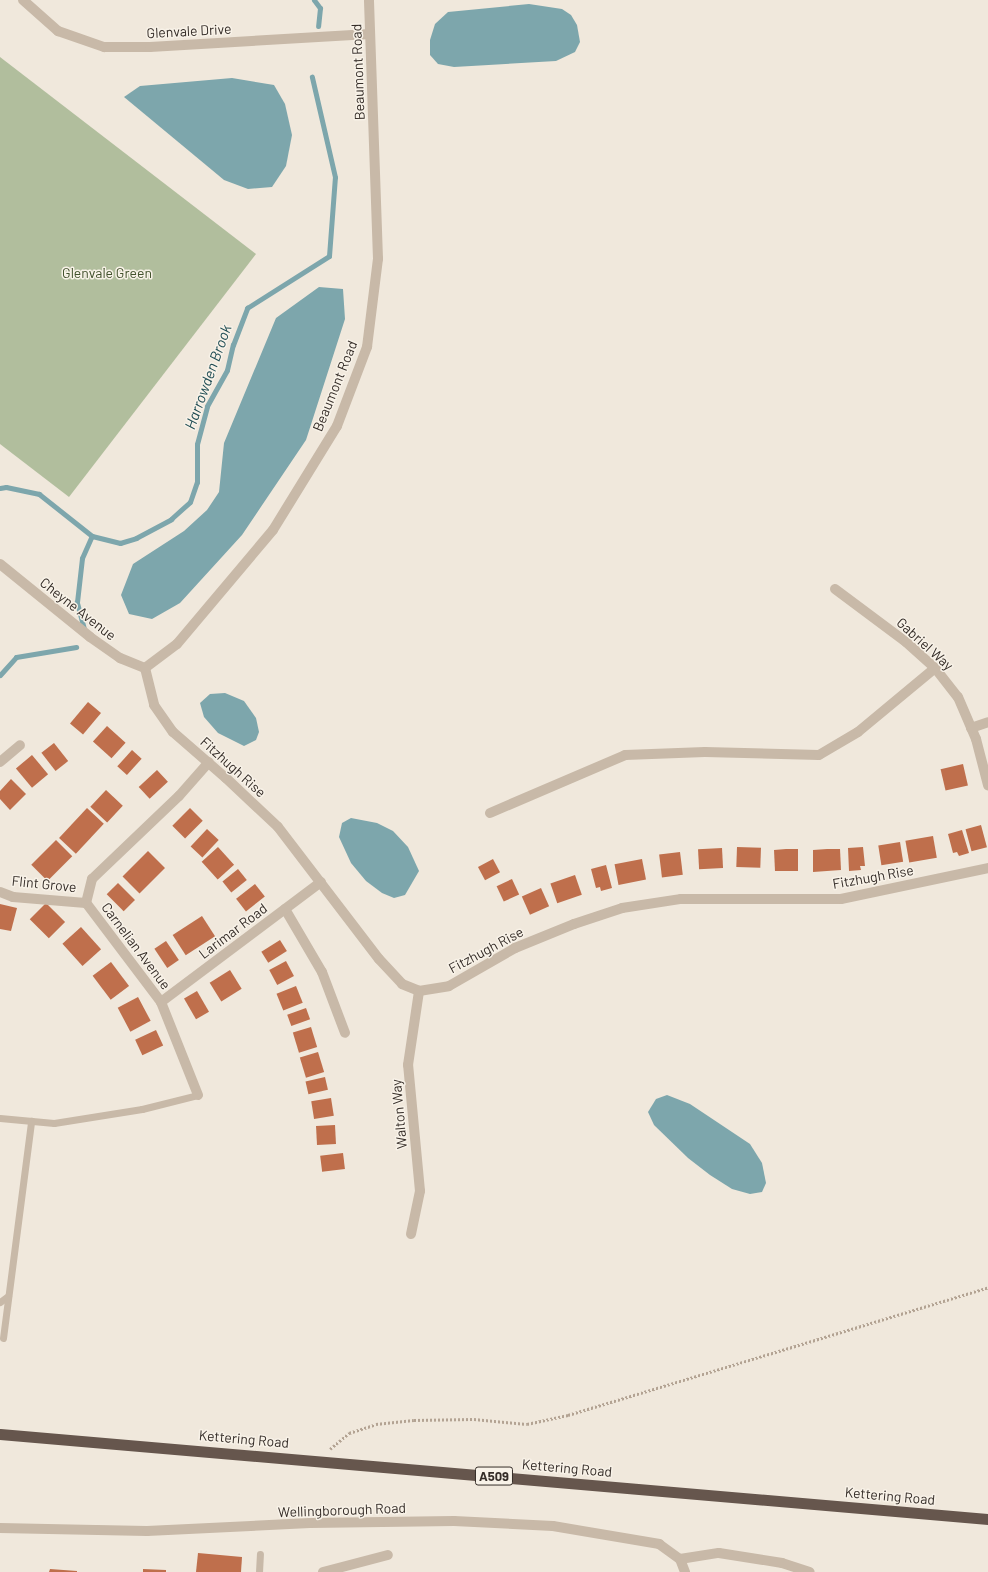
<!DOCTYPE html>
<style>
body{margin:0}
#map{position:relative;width:988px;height:1572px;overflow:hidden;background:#f0e8dc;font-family:Barlow,sans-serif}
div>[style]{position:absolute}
.green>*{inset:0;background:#b1be9d}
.water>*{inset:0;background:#7da6ac}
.stream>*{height:5px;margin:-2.5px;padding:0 2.5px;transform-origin:2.5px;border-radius:2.5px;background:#7da6ac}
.building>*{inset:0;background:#bf6f4c;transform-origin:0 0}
.path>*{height:2.5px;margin-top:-1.25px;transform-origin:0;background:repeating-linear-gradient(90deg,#b3a393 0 2px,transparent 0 4px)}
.service>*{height:7px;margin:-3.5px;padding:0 3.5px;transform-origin:3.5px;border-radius:3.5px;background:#c8b9a8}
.minor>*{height:10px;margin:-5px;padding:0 5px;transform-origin:5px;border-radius:5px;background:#c8b9a8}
.trunk>*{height:11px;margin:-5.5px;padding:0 5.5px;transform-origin:5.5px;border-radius:5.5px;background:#66564d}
span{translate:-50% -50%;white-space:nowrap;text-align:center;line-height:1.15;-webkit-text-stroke:3px #f8f2e8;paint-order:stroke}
.shield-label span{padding:1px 3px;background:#f8f2e8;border:1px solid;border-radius:3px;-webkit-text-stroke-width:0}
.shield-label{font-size:13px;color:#352d28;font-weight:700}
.street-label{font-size:14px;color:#352d28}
.park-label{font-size:14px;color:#42522d}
.water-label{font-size:15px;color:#204d54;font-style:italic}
</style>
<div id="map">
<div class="green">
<i style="clip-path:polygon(0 57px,256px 254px,69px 497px,0 444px)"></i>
</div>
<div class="water">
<i style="clip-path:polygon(529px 4px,562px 9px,571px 15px,577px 25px,580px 42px,575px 52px,556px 61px,454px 67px,438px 64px,430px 55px,430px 40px,435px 24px,448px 12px)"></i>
<i style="clip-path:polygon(232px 78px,274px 85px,285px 104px,292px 135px,286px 166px,272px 187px,248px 189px,224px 180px,124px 97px,140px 86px)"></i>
<i style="clip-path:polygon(319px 287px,343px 289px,345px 319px,306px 440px,242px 535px,180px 603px,152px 619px,129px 614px,121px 595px,133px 564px,184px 531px,207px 510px,219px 492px,224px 443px,276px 318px)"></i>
<i style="clip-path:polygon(225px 693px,244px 701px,256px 718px,259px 732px,256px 740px,244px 746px,218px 733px,204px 717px,200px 703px,210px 694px)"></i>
<i style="clip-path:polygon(351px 818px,377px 823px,393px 831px,408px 847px,419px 871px,405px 895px,394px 898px,382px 893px,366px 881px,351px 863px,339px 837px,342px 823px)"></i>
<i style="clip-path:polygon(667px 1095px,690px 1104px,750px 1144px,762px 1163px,766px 1183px,762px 1192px,750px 1194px,732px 1189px,710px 1175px,688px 1158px,654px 1125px,648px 1112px,656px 1099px)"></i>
</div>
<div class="stream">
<i style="left:314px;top:0;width:10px;rotate:53deg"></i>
<i style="left:320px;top:8px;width:18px;rotate:96deg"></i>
<i style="left:0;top:488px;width:6px;rotate:-9deg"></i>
<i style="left:6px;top:487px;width:34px;rotate:12deg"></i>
<i style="left:39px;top:494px;width:68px;rotate:38.4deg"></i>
<i style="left:92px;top:536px;width:29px;rotate:14deg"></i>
<i style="left:120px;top:543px;width:17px;rotate:-17deg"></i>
<i style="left:136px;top:538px;width:40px;rotate:-28deg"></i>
<i style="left:171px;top:519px;width:25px;rotate:-42deg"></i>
<i style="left:190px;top:502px;width:21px;rotate:-71deg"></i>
<i style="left:197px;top:482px;width:38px;rotate:-90deg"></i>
<i style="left:197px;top:444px;width:39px;rotate:-75deg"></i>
<i style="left:207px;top:406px;width:41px;rotate:-60.9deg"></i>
<i style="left:227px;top:370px;width:26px;rotate:-77deg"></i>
<i style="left:233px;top:345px;width:40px;rotate:-69deg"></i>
<i style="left:247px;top:308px;width:97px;rotate:-32.4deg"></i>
<i style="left:329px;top:256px;width:79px;rotate:-85.7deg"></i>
<i style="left:335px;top:177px;width:103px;rotate:-103deg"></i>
<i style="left:84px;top:629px;width:28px;rotate:-105deg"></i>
<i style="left:77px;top:602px;width:44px;rotate:-83.5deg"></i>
<i style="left:82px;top:558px;width:24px;rotate:-66deg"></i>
<i style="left:0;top:675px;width:24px;rotate:-48deg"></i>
<i style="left:16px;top:657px;width:61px;rotate:-9.5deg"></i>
</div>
<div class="building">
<i style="left:88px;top:702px;width:17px;height:28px;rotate:40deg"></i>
<i style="left:107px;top:726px;width:25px;height:21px;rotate:42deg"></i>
<i style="left:54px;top:743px;width:23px;height:16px;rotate:52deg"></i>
<i style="left:132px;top:750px;width:13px;height:22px;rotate:42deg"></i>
<i style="left:32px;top:755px;width:25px;height:21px;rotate:50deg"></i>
<i style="left:963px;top:764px;width:22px;height:23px;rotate:77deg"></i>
<i style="left:157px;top:770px;width:16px;height:25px;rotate:47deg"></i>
<i style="clip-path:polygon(11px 779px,26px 794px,10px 810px,0 799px,0 791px)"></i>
<i style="left:106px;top:790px;width:23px;height:23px;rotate:43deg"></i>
<i style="left:87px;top:808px;width:23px;height:41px;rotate:43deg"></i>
<i style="left:190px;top:808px;width:18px;height:25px;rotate:45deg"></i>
<i style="left:981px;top:825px;width:23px;height:16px;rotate:75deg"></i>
<i style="left:207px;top:829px;width:16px;height:24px;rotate:43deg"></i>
<i style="clip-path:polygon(962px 830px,969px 853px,959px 856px,957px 852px,953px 853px,948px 834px)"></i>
<i style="left:933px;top:836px;width:22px;height:28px;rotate:80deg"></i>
<i style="left:56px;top:840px;width:23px;height:35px;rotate:45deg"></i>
<i style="left:900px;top:842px;width:20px;height:22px;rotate:81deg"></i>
<i style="left:218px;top:847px;width:24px;height:22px;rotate:48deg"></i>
<i style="left:737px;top:847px;width:24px;height:20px;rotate:2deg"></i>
<i style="clip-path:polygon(863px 847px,865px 866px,860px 866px,861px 870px,849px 871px,848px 848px)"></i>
<i style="left:722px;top:848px;width:20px;height:24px;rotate:87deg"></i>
<i style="clip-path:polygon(786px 849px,798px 849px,798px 871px,775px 871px,774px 850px)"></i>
<i style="clip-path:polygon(827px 849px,840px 849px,841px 870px,813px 872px,813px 850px)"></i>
<i style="left:148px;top:851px;width:24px;height:36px;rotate:45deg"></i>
<i style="left:680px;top:852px;width:23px;height:21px;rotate:83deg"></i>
<i style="left:493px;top:859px;width:15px;height:17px;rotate:62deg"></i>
<i style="left:642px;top:859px;width:21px;height:28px;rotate:79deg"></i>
<i style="clip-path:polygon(606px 865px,612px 888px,601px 891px,600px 887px,596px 888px,591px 869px)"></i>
<i style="left:238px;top:869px;width:14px;height:20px;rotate:51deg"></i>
<i style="left:575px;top:875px;width:21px;height:26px;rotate:71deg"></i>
<i style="left:512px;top:879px;width:17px;height:17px;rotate:65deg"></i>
<i style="left:118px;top:883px;width:24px;height:16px;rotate:45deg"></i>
<i style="left:255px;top:884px;width:16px;height:24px;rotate:52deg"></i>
<i style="left:541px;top:888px;width:20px;height:21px;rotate:66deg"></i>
<i style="left:46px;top:903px;width:27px;height:23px;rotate:45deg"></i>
<i style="clip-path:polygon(0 904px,17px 908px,11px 931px,0 929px)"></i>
<i style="left:202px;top:916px;width:24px;height:35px;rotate:57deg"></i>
<i style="left:81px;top:927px;width:30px;height:25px;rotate:48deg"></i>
<i style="left:280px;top:940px;width:13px;height:22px;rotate:58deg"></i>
<i style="left:166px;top:941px;width:23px;height:14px;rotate:56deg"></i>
<i style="left:286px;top:961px;width:17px;height:19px;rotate:62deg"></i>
<i style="left:111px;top:962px;width:30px;height:23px;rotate:53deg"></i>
<i style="left:230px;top:970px;width:22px;height:24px;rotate:58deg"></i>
<i style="left:296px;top:986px;width:18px;height:21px;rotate:68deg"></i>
<i style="left:197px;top:991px;width:24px;height:15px;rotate:60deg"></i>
<i style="left:138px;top:997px;width:27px;height:23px;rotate:62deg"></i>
<i style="left:306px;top:1008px;width:12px;height:20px;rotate:70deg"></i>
<i style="left:311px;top:1027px;width:21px;height:19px;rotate:73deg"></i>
<i style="left:156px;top:1030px;width:17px;height:23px;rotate:65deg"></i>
<i style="left:318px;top:1052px;width:21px;height:19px;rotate:73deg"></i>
<i style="left:325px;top:1077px;width:13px;height:20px;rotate:77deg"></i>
<i style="left:331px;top:1098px;width:18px;height:20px;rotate:81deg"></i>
<i style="left:335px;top:1125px;width:19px;height:19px;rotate:87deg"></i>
<i style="left:343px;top:1153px;width:16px;height:23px;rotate:83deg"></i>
<i style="clip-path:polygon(198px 1553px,242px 1557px,241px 1572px,196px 1572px)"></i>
<i style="clip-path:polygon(50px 1569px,77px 1571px,77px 1572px,49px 1572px)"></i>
<i style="clip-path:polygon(143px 1569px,166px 1570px,166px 1572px,143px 1572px)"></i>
</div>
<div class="path">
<i style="left:330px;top:1449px;width:25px;rotate:-40deg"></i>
<i style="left:349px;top:1433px;width:28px;rotate:-18deg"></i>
<i style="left:376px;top:1424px;width:38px;rotate:-6deg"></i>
<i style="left:414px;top:1420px;width:60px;rotate:-1deg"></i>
<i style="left:474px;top:1419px;width:53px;rotate:5.4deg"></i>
<i style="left:527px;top:1424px;width:42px;rotate:-12.4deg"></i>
<i style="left:568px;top:1415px;width:439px;rotate:-16.9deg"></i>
</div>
<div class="service">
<i style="left:0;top:1118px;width:54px;rotate:5.3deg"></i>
<i style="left:54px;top:1123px;width:89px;rotate:-9deg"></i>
<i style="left:142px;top:1109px;width:58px;rotate:-14deg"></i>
<i style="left:0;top:1302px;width:10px;rotate:-37deg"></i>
<i style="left:3px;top:1338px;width:219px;rotate:-82.6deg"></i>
<i style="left:259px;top:1572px;width:18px;rotate:-87deg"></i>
</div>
<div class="minor">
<i style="left:23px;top:0;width:47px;rotate:41.5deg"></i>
<i style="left:58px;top:31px;width:49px;rotate:19.2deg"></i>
<i style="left:104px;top:47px;width:46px"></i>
<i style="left:150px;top:47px;width:220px;rotate:-3.4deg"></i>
<i style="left:0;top:564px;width:116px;rotate:39deg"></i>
<i style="left:90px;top:637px;width:37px;rotate:35deg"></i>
<i style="left:120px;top:658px;width:27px;rotate:22deg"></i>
<i style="left:835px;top:589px;width:89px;rotate:36.7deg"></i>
<i style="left:906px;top:642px;width:39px;rotate:42deg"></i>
<i style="left:935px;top:668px;width:37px;rotate:52deg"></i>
<i style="left:958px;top:697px;width:46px;rotate:66.8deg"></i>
<i style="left:976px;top:739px;width:48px;rotate:75.4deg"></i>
<i style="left:145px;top:668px;width:38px;rotate:76deg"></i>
<i style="left:154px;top:705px;width:33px;rotate:55deg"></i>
<i style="left:173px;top:732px;width:70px;rotate:41deg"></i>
<i style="left:226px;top:778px;width:71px;rotate:43.3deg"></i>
<i style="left:278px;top:827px;width:166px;rotate:52.6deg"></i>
<i style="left:379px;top:959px;width:34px;rotate:47deg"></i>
<i style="left:402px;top:984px;width:18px;rotate:22deg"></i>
<i style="left:419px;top:991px;width:30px;rotate:-9deg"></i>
<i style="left:449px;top:986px;width:76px;rotate:-29.9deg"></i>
<i style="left:515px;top:948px;width:64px;rotate:-22.1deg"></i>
<i style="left:574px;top:924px;width:51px;rotate:-18.4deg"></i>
<i style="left:622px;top:908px;width:60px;rotate:-8.7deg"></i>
<i style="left:681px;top:899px;width:160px"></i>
<i style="left:841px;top:899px;width:150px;rotate:-11.9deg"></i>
<i style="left:145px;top:668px;width:40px;rotate:-37deg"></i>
<i style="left:177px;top:644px;width:149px;rotate:-49.9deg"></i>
<i style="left:273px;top:530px;width:122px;rotate:-58.4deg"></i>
<i style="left:337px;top:426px;width:85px;rotate:-69.2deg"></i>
<i style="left:367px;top:347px;width:89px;rotate:-82.9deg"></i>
<i style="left:378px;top:259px;width:259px;rotate:-92deg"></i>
<i style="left:971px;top:728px;width:18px;rotate:-19deg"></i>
<i style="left:0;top:762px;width:26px;rotate:-40deg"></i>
<i style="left:490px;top:813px;width:147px;rotate:-23.2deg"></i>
<i style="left:625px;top:755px;width:80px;rotate:-2.1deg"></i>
<i style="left:705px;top:752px;width:114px;rotate:1.5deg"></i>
<i style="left:819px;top:755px;width:45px;rotate:-30.5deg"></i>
<i style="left:858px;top:732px;width:100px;rotate:-39.7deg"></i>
<i style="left:0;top:892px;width:14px;rotate:21deg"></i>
<i style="left:13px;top:897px;width:73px;rotate:4.7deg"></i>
<i style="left:285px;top:909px;width:73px;rotate:59.6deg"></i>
<i style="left:322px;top:972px;width:65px;rotate:69.3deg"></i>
<i style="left:161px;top:1002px;width:200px;rotate:-36.9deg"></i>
<i style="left:198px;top:1095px;width:100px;rotate:-111.7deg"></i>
<i style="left:161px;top:1002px;width:124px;rotate:-127.1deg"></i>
<i style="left:86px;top:903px;width:25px;rotate:-76deg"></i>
<i style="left:92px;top:879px;width:120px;rotate:-43.7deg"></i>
<i style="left:179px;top:796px;width:45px;rotate:-48.6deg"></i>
<i style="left:411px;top:1234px;width:44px;rotate:-78.2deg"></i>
<i style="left:420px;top:1191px;width:127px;rotate:-95.4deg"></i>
<i style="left:408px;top:1065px;width:75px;rotate:-81.5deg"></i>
<i style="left:0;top:1528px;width:147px;rotate:1.2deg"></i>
<i style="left:147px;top:1531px;width:163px;rotate:-2.8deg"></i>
<i style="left:310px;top:1523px;width:144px;rotate:-0.8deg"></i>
<i style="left:454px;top:1521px;width:99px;rotate:2.9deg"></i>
<i style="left:553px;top:1526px;width:108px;rotate:9.6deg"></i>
<i style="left:659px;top:1544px;width:26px;rotate:36deg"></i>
<i style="left:680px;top:1559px;width:14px;rotate:69deg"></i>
<i style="left:680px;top:1559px;width:39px;rotate:-9deg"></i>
<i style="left:719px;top:1553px;width:64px;rotate:9deg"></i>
<i style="left:782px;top:1563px;width:29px;rotate:18deg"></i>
<i style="left:323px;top:1572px;width:67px;rotate:-14.7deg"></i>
</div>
<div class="trunk">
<i style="left:0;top:1434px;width:992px;rotate:4.92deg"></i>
</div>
<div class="shield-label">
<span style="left:494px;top:1476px">A509</span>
</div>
<div class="street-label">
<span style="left:189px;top:31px;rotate:-3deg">Glenvale Drive</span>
<span style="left:358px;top:72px;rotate:-92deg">Beaumont Road</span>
<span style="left:335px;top:386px;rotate:-68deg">Beaumont Road</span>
<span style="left:78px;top:609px;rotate:38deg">Cheyne Avenue</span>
<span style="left:925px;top:644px;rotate:42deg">Gabriel Way</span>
<span style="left:233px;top:767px;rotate:42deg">Fitzhugh Rise</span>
<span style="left:873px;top:877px;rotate:-10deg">Fitzhugh Rise</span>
<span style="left:44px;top:884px;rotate:6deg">Flint Grove</span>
<span style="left:233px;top:931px;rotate:-37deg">Larimar Road</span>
<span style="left:136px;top:946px;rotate:53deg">Carnelian Avenue</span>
<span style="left:486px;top:950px;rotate:-28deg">Fitzhugh Rise</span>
<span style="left:399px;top:1114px;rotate:-95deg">Walton Way</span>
<span style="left:244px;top:1439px;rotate:5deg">Kettering Road</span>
<span style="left:567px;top:1468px;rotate:5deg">Kettering Road</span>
<span style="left:890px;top:1496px;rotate:5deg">Kettering Road</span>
<span style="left:342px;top:1510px;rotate:-2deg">Wellingborough Road</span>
</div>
<div class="park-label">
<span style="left:107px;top:273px">Glenvale Green</span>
</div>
<div class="water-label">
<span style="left:208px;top:377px;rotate:-70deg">Harrowden Brook</span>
</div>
</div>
